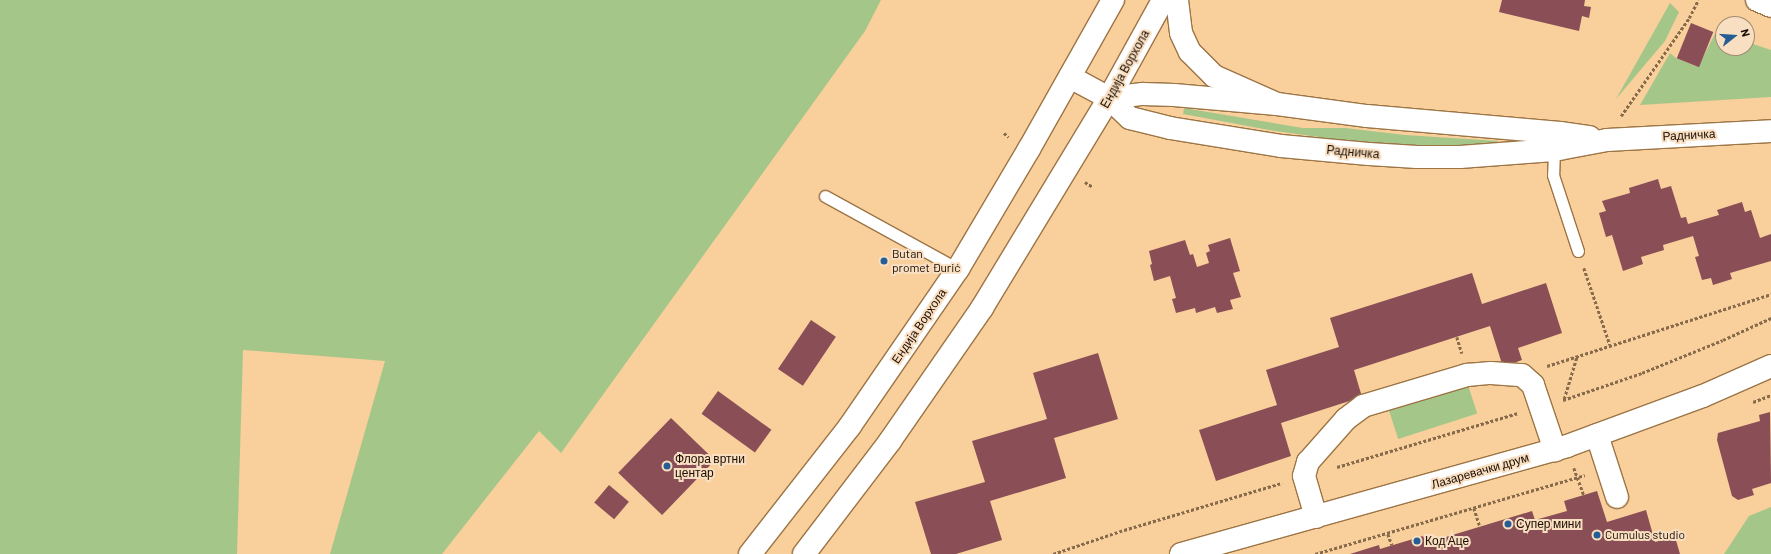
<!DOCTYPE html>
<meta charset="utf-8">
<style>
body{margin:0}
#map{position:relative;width:1771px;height:554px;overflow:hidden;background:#f9cf9c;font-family:Barlow,sans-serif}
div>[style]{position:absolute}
.green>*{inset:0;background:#a5c689;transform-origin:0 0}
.building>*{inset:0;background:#894e56;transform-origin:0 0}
.path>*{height:2.5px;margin-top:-1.25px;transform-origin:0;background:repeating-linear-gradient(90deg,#866a4b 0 3px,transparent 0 5px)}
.roads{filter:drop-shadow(1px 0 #9c7545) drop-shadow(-1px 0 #9c7545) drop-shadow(0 1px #9c7545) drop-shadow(0 -1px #9c7545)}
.service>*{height:11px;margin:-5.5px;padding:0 5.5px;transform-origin:5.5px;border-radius:5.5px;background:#fff}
.minor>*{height:22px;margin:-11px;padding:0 11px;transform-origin:11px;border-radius:11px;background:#fff}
.tertiary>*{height:22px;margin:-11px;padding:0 11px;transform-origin:11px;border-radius:11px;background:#fff}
.primary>*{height:22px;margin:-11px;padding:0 11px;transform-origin:11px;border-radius:11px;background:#fff}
.dots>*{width:11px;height:11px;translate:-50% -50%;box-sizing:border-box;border:2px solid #f9dfc2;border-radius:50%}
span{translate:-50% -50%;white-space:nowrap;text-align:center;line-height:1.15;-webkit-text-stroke:4px #f9dfc2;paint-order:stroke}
.street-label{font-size:12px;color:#1b0c00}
.poi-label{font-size:12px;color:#1b0c00}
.left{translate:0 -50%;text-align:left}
.north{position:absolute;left:1715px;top:16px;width:40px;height:40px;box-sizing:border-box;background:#f9dfc2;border:1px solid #a08b74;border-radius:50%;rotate:73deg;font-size:11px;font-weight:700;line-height:16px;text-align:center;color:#1b0c00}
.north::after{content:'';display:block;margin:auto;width:14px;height:18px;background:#255d95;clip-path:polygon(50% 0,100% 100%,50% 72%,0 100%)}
</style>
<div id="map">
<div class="green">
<i style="clip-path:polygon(0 0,881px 0,865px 31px,561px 453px,539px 431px,442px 554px,330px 554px,385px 361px,243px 350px,237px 554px,0 554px)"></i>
<i style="clip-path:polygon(1670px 3px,1679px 12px,1665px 41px,1616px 99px)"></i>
<i style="clip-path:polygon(1717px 30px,1723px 33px,1723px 48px,1747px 48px,1747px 42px,1771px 50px,1771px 97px,1640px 105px,1670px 53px,1676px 58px,1698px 67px)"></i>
<i style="clip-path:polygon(1184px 108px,1303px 128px,1345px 128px,1405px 135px,1498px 141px,1500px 145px,1499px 147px,1369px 144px,1269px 130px,1183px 114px)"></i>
<i style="left:1467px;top:382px;width:33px;height:83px;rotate:72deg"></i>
<i style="clip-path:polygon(1771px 507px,1771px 554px,1724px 554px,1749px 516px)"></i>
</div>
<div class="building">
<i style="clip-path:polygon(1502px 0,1585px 0,1584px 6px,1591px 7px,1589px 18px,1582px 16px,1579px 31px,1499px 12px)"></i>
<i style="left:1691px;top:23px;width:24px;height:38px;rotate:22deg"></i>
<i style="clip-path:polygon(1658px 179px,1661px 189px,1671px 186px,1681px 218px,1686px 217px,1688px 224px,1719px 215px,1717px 210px,1742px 202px,1745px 212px,1751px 210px,1760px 238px,1771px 234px,1771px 261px,1730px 273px,1732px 279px,1713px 285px,1711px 278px,1702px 280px,1695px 257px,1699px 256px,1693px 236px,1663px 245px,1664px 250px,1641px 257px,1643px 264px,1623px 271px,1612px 235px,1606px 237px,1599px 213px,1606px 211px,1602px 201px,1630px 193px,1629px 188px)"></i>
<i style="clip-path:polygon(1230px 238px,1240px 271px,1233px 273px,1241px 297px,1230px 300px,1233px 309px,1217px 313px,1215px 307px,1196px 313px,1195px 308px,1176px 313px,1172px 299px,1176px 298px,1170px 276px,1154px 281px,1150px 265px,1152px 264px,1149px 251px,1185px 240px,1190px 255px,1193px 254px,1197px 267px,1209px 263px,1206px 253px,1210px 251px,1208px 245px)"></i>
<i style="clip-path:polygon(1472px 273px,1482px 304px,1546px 283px,1562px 333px,1518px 348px,1522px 360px,1503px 367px,1490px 326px,1354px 370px,1362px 397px,1281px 423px,1291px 456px,1216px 481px,1199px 430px,1277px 405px,1266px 370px,1339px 347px,1330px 318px)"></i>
<i style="left:811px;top:320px;width:30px;height:59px;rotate:34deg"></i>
<i style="clip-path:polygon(1098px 353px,1118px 419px,1054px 438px,1066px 478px,990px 501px,1002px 540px,956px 554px,931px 554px,915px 502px,985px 482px,972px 441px,1047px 419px,1033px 373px)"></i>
<i style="left:718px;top:391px;width:66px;height:28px;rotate:36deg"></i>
<i style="clip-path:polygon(1770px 412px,1771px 483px,1752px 489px,1754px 495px,1738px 500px,1732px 496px,1717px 440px,1718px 433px,1760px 421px,1759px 415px)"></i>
<i style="left:671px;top:418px;width:61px;height:76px;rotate:44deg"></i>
<i style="left:609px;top:485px;width:26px;height:23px;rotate:40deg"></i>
<i style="clip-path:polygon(1597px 491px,1607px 522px,1646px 510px,1655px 542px,1675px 537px,1680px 554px,1350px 554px,1379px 545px,1380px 549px,1423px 536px,1426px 543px,1532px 511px,1535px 520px,1567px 511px,1564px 501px)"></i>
</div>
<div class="path">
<i style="left:1621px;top:116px;width:119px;rotate:-55.2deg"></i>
<i style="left:1689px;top:18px;width:20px;rotate:-63deg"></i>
<i style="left:1004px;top:133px;width:6px;rotate:39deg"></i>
<i style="left:1085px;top:182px;width:9px;rotate:32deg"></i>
<i style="left:1584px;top:268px;width:81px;rotate:71.3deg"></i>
<i style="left:1457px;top:337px;width:17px;rotate:73deg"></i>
<i style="left:1547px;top:366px;width:235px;rotate:-17.8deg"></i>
<i style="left:1564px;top:399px;width:45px;rotate:-73.2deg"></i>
<i style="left:1563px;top:400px;width:83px;rotate:-18.9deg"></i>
<i style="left:1642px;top:373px;width:87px;rotate:-22.2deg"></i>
<i style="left:1723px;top:340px;width:53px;rotate:-24.6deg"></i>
<i style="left:1753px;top:402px;width:19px;rotate:-21deg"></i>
<i style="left:1337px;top:467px;width:189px;rotate:-16.6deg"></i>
<i style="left:1574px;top:468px;width:29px;rotate:70deg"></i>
<i style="left:1474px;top:508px;width:20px;rotate:72deg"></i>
<i style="left:1388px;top:534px;width:12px;rotate:70deg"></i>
<i style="left:1053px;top:554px;width:75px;rotate:-18.7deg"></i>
<i style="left:1124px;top:530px;width:165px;rotate:-16.6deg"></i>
<i style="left:1315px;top:554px;width:281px;rotate:-16.3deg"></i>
</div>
<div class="roads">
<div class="service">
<i style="left:1554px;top:150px;width:25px;rotate:92deg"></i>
<i style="left:1553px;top:175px;width:80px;rotate:71.8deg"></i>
<i style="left:825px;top:196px;width:152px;rotate:28.8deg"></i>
</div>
<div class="minor">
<i style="left:1757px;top:0;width:15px;rotate:23deg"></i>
<i style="left:1597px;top:435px;width:65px;rotate:72.1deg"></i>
<i style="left:1316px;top:517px;width:43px;rotate:-106.3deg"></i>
<i style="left:1304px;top:476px;width:15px;rotate:-74deg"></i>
<i style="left:1308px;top:462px;width:57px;rotate:-48.5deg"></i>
<i style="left:1346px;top:419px;width:21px;rotate:-37deg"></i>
<i style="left:1363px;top:406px;width:109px;rotate:-16.6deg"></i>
<i style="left:1467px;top:375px;width:24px;rotate:-5deg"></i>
<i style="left:1491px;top:373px;width:31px;rotate:4deg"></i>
<i style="left:1522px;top:375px;width:15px;rotate:42deg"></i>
<i style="left:1533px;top:385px;width:69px;rotate:71.3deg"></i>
<i style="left:1181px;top:554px;width:401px;rotate:-15.6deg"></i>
<i style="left:1567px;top:446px;width:145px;rotate:-20.2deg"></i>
<i style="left:1703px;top:396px;width:74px;rotate:-23.8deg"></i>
</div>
<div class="tertiary">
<i style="left:1070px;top:77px;width:44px;rotate:28.3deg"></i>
<i style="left:1109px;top:98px;width:29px;rotate:44deg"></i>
<i style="left:1130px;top:118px;width:41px;rotate:14deg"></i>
<i style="left:1170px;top:128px;width:112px;rotate:9.2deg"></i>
<i style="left:1281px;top:146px;width:88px;rotate:5.2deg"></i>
<i style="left:1369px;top:154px;width:48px;rotate:3.6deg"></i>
<i style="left:1417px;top:157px;width:43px"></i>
<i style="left:1460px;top:157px;width:94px;rotate:-4.3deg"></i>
<i style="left:1554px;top:150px;width:54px;rotate:-10.7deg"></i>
<i style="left:1607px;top:140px;width:164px;rotate:-3.1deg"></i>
<i style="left:1109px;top:98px;width:34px;rotate:-7deg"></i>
<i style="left:1143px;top:94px;width:31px;rotate:2deg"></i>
<i style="left:1174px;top:95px;width:103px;rotate:5deg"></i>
<i style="left:1277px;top:104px;width:91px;rotate:7.6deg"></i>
<i style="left:1367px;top:116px;width:194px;rotate:5deg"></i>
<i style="left:1560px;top:133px;width:30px;rotate:8deg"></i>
</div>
<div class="primary">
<i style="left:1177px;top:0;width:33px;rotate:83deg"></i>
<i style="left:1181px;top:33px;width:21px;rotate:65deg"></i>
<i style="left:1190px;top:52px;width:34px;rotate:45deg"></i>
<i style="left:1214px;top:76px;width:69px;rotate:24deg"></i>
<i style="left:750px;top:554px;width:162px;rotate:-52deg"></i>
<i style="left:850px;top:426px;width:191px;rotate:-55.5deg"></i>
<i style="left:958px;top:269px;width:139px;rotate:-59.4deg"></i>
<i style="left:1029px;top:149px;width:171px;rotate:-60.6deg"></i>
<i style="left:804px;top:554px;width:142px;rotate:-52.7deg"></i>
<i style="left:890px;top:441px;width:162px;rotate:-55.3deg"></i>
<i style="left:982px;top:308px;width:245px;rotate:-58.8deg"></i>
<i style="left:1109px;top:98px;width:112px;rotate:-61.1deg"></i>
</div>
</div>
<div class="dots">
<i style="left:884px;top:261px;background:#255d95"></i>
<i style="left:667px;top:466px;background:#255d95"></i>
<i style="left:1508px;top:524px;background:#255d95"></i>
<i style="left:1597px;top:535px;background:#255d95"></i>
<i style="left:1417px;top:541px;background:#255d95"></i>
</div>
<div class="street-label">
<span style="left:1125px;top:69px;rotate:-61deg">Ендија Ворхола</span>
<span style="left:1689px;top:135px;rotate:-3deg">Радничка</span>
<span style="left:1353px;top:152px;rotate:5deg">Радничка</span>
<span style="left:919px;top:326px;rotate:-56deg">Ендија Ворхола</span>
<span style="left:1480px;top:471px;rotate:-16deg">Лазаревачки друм</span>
</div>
<div class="poi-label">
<span class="left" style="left:892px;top:261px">Butan<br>promet Đurić</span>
<span class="left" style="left:675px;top:466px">Флора вртни<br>центар</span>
<span class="left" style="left:1516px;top:524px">Супер мини</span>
<span class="left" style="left:1605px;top:535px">Cumulus studio</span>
<span class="left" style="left:1425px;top:541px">Код Аце</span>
</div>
<div class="north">N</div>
</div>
